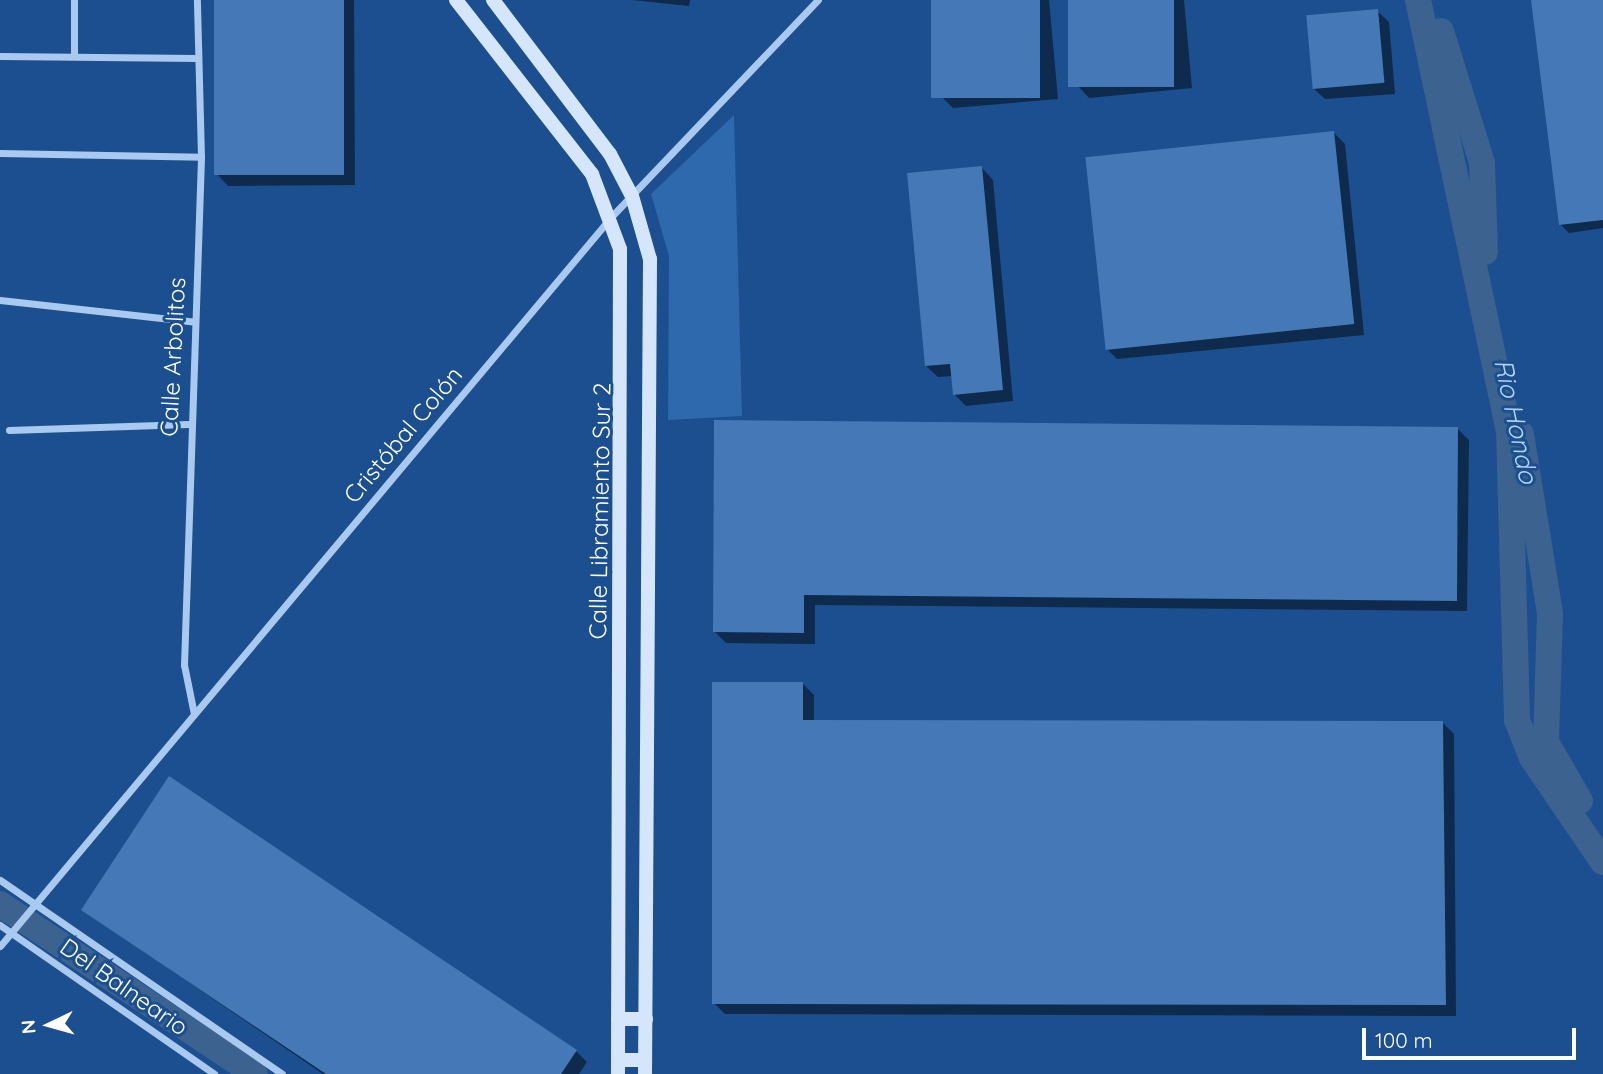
<!DOCTYPE html>
<meta charset="utf-8">
<style>
body{margin:0}
#map{position:relative;width:1603px;height:1074px;overflow:hidden;background:#1b4f8f;font-family:Quicksand,sans-serif}
div>[style]{position:absolute}
.green>*{inset:0;background:#2e69ad}
.shadow>*{inset:0;background:#0007}
.river>*{height:26px;margin:-13px;padding:0 13px;transform-origin:13px;border-radius:13px;background:#3c6290}
.building>*{inset:0;background:#4478b7;transform-origin:0 0}
.street>*{height:7px;margin:-3.5px;padding:0 3.5px;transform-origin:3.5px;border-radius:3.5px;background:#a9c9ee}
.secondary>*{height:14px;margin:-7px;padding:0 7px;transform-origin:7px;border-radius:7px;background:#d6e6fa}
span{translate:-50% -50%;white-space:nowrap;text-align:center;line-height:1.15;-webkit-text-stroke:6px #1b4f8f;paint-order:stroke}
.street-label{font-size:24px;color:#fff}
.water-label{font-size:26px;color:#b5d3f5;font-style:italic}
.north{position:absolute;left:14px;top:990px;width:70px;height:70px;-webkit-text-stroke:5px #1b4f8f;paint-order:stroke;rotate:265deg;font-size:19px;font-weight:700;line-height:28px;text-align:center;color:#fff}
.north::after{content:'';display:block;margin:auto;width:24px;height:32px;background:#fff;clip-path:polygon(50% 0,100% 100%,50% 72%,0 100%)}
.scale{position:absolute;left:1362px;top:1028px;width:214px;height:32px;box-sizing:border-box;border:4px solid #fff;border-top:0;padding-left:9px;font-size:21px;line-height:24px;white-space:nowrap;color:#fff;-webkit-text-stroke:5px #1b4f8f;paint-order:stroke}
</style>
<div id="map">
<div class="green">
<i style="clip-path:polygon(734px 115px,742px 416px,668px 420px,669px 256px,651px 194px)"></i>
</div>
<div class="shadow">
<i style="clip-path:polygon(215px 0,354px 0,355px 185px,228px 186px,217px 174px)"></i>
<i style="clip-path:polygon(632px 0,690px 0,689px 6px)"></i>
<i style="clip-path:polygon(933px 0,1049px 0,1058px 99px,953px 108px,942px 97px)"></i>
<i style="clip-path:polygon(1070px 0,1184px 0,1192px 88px,1089px 98px,1078px 86px)"></i>
<i style="clip-path:polygon(1533px 0,1603px 0,1603px 228px,1569px 233px,1560px 224px)"></i>
<i style="clip-path:polygon(1377px 11px,1389px 22px,1395px 94px,1325px 99px,1313px 88px)"></i>
<i style="clip-path:polygon(1333px 132px,1345px 144px,1364px 335px,1117px 359px,1106px 348px)"></i>
<i style="clip-path:polygon(982px 168px,993px 180px,1013px 401px,966px 406px,954px 394px,953px 376px,938px 377px,926px 366px)"></i>
<i style="clip-path:polygon(716px 422px,1457px 428px,1469px 440px,1467px 611px,815px 605px,815px 644px,726px 643px,714px 631px)"></i>
<i style="clip-path:polygon(802px 683px,814px 695px,814px 722px,1443px 723px,1454px 734px,1456px 1016px,725px 1014px,714px 1003px)"></i>
<i style="clip-path:polygon(83px 910px,576px 1051px,587px 1062px,579px 1074px,323px 1074px)"></i>
</div>
<div class="river">
<i style="left:1418px;top:0;width:441px;rotate:78.1deg"></i>
<i style="left:1509px;top:431px;width:289px;rotate:88.4deg"></i>
<i style="left:1517px;top:720px;width:41px;rotate:68.5deg"></i>
<i style="left:1532px;top:758px;width:126px;rotate:55.7deg"></i>
<i style="left:1441px;top:31px;width:138px;rotate:72.7deg"></i>
<i style="left:1482px;top:163px;width:89px;rotate:88.1deg"></i>
<i style="left:1521px;top:434px;width:182px;rotate:80.8deg"></i>
<i style="left:1550px;top:614px;width:128px;rotate:91.8deg"></i>
<i style="left:1546px;top:742px;width:68px;rotate:60deg"></i>
<i style="left:0;top:904px;width:306px;rotate:33.7deg"></i>
</div>
<div class="building">
<i style="left:214px;top:0;width:130px;height:175px"></i>
<i style="left:931px;top:0;width:109px;height:98px"></i>
<i style="left:1068px;top:0;width:106px;height:87px"></i>
<i style="clip-path:polygon(1531px 0,1603px 0,1603px 220px,1559px 225px)"></i>
<i style="left:1378px;top:9px;width:74px;height:72px;rotate:85deg"></i>
<i style="left:1334px;top:131px;width:194px;height:250px;rotate:84deg"></i>
<i style="clip-path:polygon(982px 166px,1003px 390px,953px 395px,950px 364px,925px 366px,907px 173px)"></i>
<i style="clip-path:polygon(714px 420px,1458px 427px,1457px 601px,804px 595px,804px 633px,713px 632px)"></i>
<i style="clip-path:polygon(712px 682px,803px 682px,803px 720px,1443px 721px,1446px 1005px,712px 1004px)"></i>
<i style="clip-path:polygon(169px 776px,577px 1050px,561px 1074px,326px 1074px,81px 910px)"></i>
</div>
<div class="street">
<i style="left:74px;top:0;width:56px;rotate:90deg"></i>
<i style="left:0;top:56px;width:197px;rotate:0.6deg"></i>
<i style="left:0;top:153px;width:201px;rotate:1.1deg"></i>
<i style="left:0;top:300px;width:196px;rotate:6.4deg"></i>
<i style="left:9px;top:430px;width:179px;rotate:-1.9deg"></i>
<i style="left:194px;top:714px;width:50px;rotate:-101.5deg"></i>
<i style="left:184px;top:665px;width:508px;rotate:-88.08deg"></i>
<i style="left:201px;top:157px;width:157px;rotate:-91.5deg"></i>
<i style="left:0;top:880px;width:342px;rotate:34.5deg"></i>
<i style="left:0;top:925px;width:261px;rotate:34.8deg"></i>
<i style="left:0;top:946px;width:951px;rotate:-50.03deg"></i>
<i style="left:611px;top:217px;width:300px;rotate:-46.4deg"></i>
</div>
<div class="secondary">
<i style="left:456px;top:0;width:221px;rotate:52deg"></i>
<i style="left:592px;top:174px;width:80px;rotate:69.5deg"></i>
<i style="left:620px;top:249px;width:825px;rotate:90.14deg"></i>
<i style="left:493px;top:0;width:193px;rotate:52.8deg"></i>
<i style="left:610px;top:154px;width:47px;rotate:62.4deg"></i>
<i style="left:632px;top:196px;width:66px;rotate:74.1deg"></i>
<i style="left:650px;top:259px;width:815px;rotate:90.35deg"></i>
<i style="left:618px;top:1019px;width:28px"></i>
<i style="left:618px;top:1060px;width:27px"></i>
</div>
<div class="street-label">
<span style="left:173px;top:357px;rotate:-87deg">Calle Arbolitos</span>
<span style="left:403px;top:435px;rotate:-50deg">Cristóbal Colón</span>
<span style="left:600px;top:511px;rotate:-89deg">Calle Libramiento Sur 2</span>
<span style="left:124px;top:987px;rotate:35deg">Del Balneario</span>
</div>
<div class="water-label">
<span style="left:1516px;top:421px;rotate:78deg">Rio Hondo</span>
</div>
<div class="north">N</div>
<div class="scale">100 m</div>
</div>
